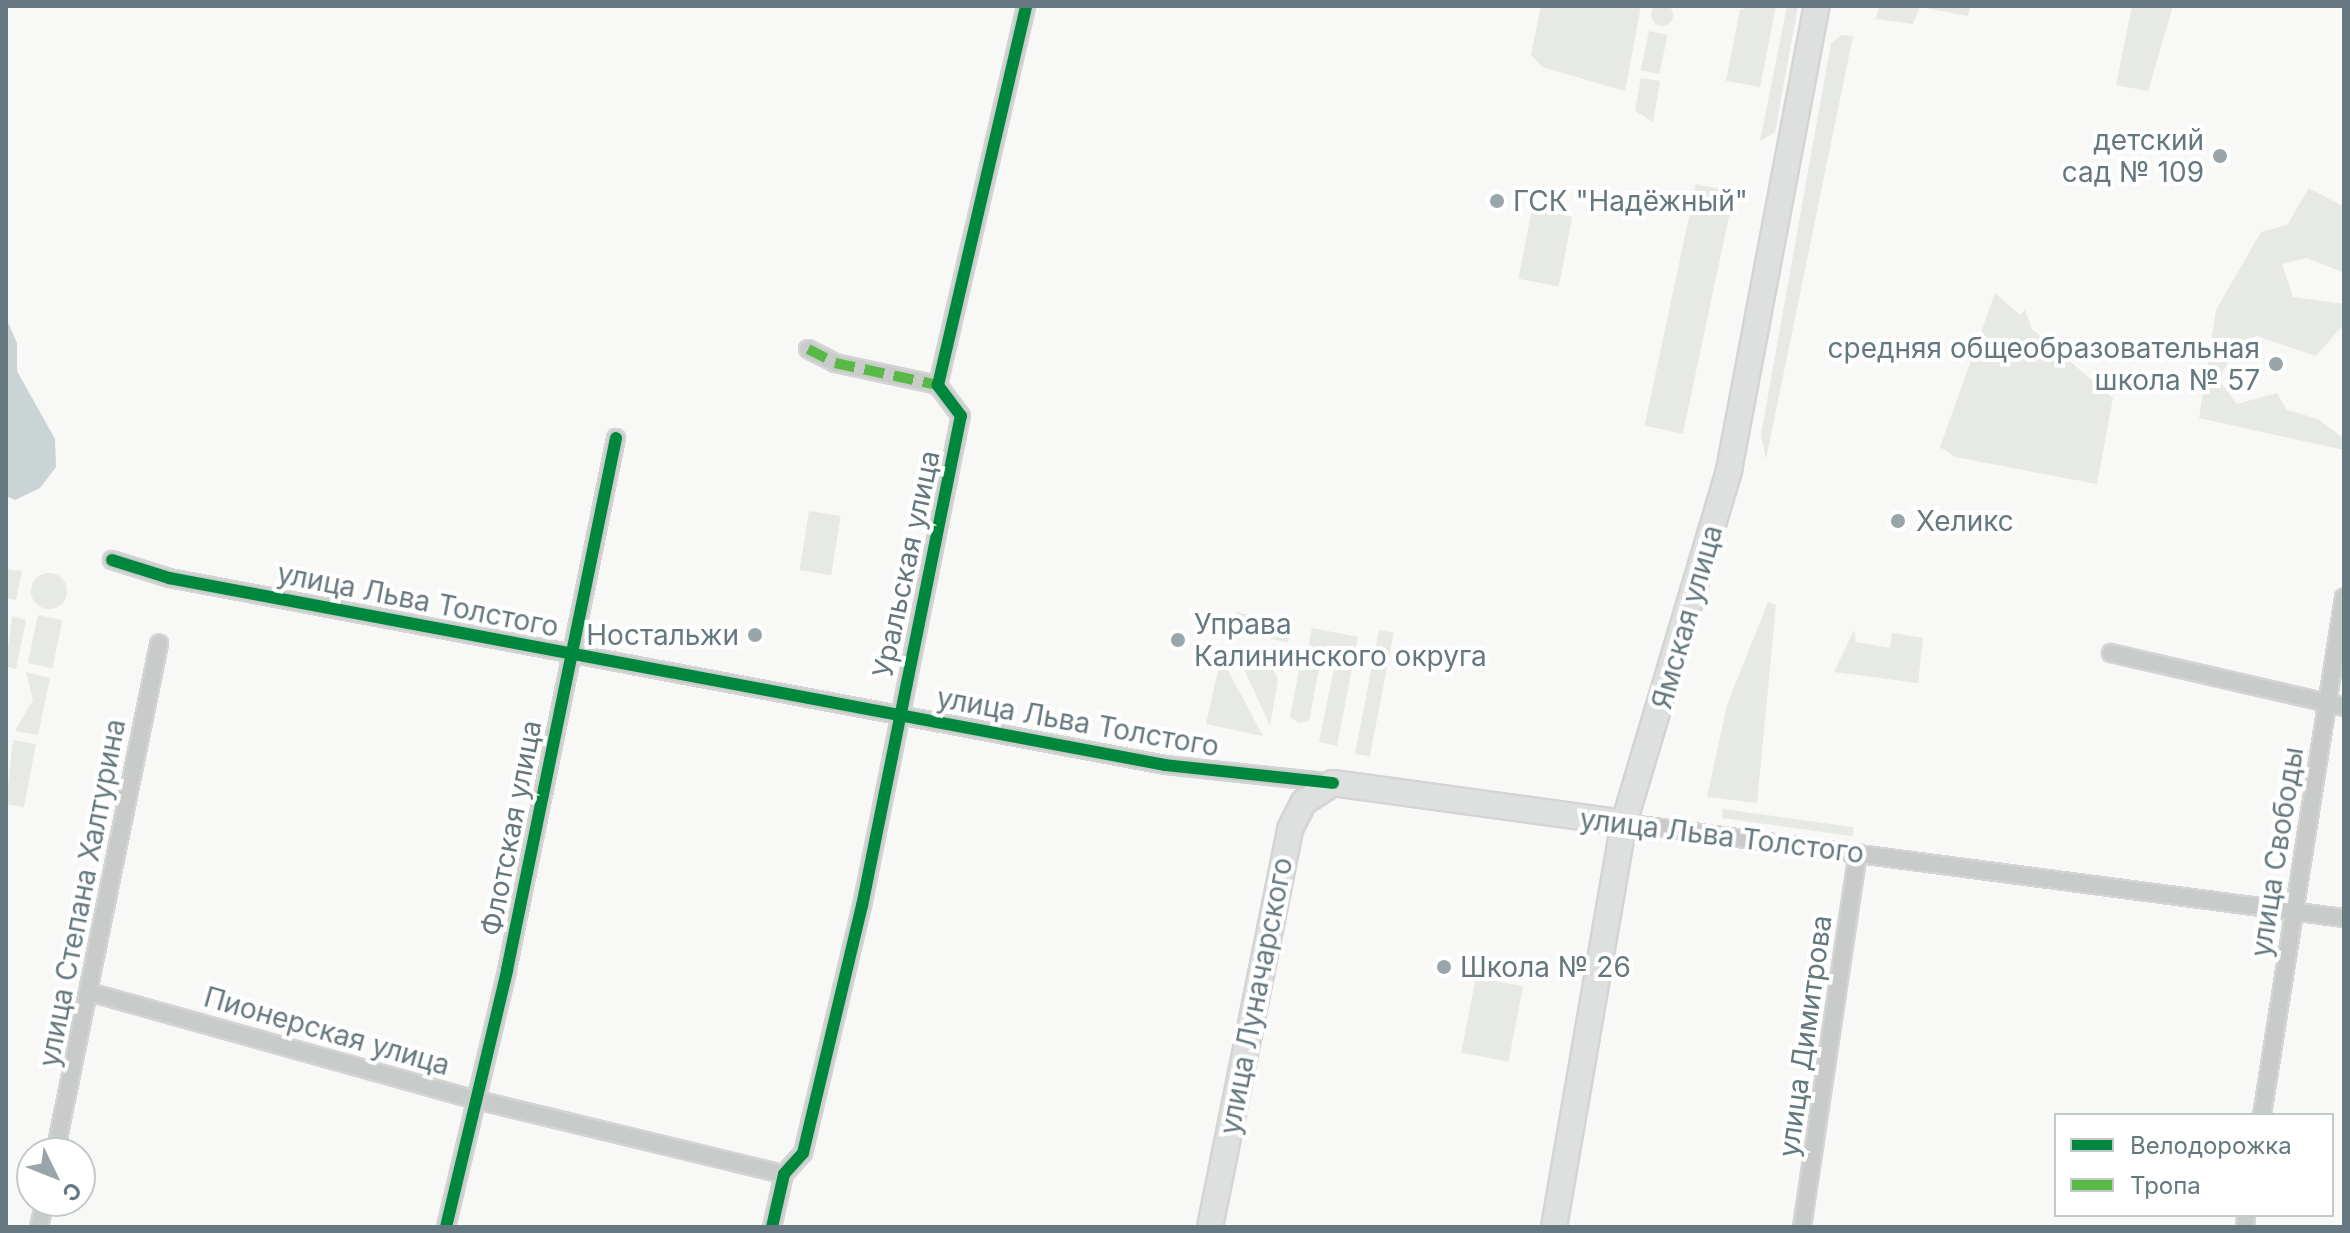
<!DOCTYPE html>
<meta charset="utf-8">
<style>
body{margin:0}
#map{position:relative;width:2350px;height:1233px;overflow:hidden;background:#f8f8f7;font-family:Inter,sans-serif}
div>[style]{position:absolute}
.green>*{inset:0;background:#e7e9e5;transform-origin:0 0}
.round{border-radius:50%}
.water>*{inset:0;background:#cad4d5}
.roads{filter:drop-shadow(2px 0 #d3d4d4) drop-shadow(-2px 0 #d3d4d4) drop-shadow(0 2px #d3d4d4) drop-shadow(0 -2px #d3d4d4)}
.street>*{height:16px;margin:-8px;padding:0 8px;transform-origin:8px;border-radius:8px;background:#c9cbcb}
.primary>*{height:24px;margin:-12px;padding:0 12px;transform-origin:12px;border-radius:12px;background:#dedfdf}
.quiet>*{height:10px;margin-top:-5px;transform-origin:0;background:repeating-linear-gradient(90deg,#58b947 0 20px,transparent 0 30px)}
.cycleway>*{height:12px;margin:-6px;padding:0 6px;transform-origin:6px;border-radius:6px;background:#00873e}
.dots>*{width:22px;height:22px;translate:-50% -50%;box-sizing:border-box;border:4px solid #fff;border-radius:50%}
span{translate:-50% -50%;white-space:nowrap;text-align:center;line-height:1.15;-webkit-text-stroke:8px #fff;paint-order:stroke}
.poi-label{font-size:28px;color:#66787f}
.right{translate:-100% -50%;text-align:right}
.left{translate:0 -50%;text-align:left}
.street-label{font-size:28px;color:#66787f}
.frame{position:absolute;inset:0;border:8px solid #66787f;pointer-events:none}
.legend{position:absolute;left:2054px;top:1113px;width:280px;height:104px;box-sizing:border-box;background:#fff;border:2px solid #c2c9cc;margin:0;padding:10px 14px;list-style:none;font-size:24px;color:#66787f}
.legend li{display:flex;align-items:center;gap:16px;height:40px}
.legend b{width:40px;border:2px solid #c2c9cc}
.north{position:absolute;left:16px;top:1137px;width:80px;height:80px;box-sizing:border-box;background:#fff;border:2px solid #c2c9cc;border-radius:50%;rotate:133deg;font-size:22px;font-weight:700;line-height:32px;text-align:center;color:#66787f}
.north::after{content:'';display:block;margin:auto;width:28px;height:36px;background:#99a5a9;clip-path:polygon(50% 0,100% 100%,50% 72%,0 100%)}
</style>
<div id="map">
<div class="green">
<i class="round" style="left:1651px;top:4px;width:22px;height:22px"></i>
<i style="clip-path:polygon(1541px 6px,1641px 6px,1625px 91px,1542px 67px,1531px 55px)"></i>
<i style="clip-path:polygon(1753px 6px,1776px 6px,1760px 87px,1726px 81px,1740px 10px)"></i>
<i style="clip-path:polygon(1787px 6px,1798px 6px,1775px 132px,1760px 141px)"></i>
<i style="clip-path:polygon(1879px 6px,1970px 6px,1968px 16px,1920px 7px,1913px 24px,1876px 19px)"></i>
<i style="clip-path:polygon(2132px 6px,2173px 6px,2148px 91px,2116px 85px)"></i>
<i style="left:1649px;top:31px;width:19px;height:40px;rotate:12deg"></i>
<i style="clip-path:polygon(1842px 35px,1853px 36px,1766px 459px,1761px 435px,1831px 43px)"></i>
<i style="clip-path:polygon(1641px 78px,1660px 81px,1653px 122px,1635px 111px)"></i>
<i style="left:1696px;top:184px;width:39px;height:247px;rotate:12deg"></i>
<i style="clip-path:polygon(2309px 188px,2344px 207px,2344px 273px,2307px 258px,2282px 264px,2293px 297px,2344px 304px,2344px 324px,2316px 356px,2257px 336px,2240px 343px,2218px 379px,2237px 404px,2277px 393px,2287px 410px,2318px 419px,2344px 439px,2344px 450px,2199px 418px,2216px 310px,2261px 232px,2287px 225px)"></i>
<i style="left:1532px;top:209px;width:41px;height:71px;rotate:11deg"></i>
<i style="clip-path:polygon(1995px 293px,2020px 315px,2025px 310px,2032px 329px,2113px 398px,2097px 484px,1955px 457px,1940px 447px)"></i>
<i style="left:809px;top:511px;width:32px;height:60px;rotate:9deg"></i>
<i style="clip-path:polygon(6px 569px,22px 571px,16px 600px,6px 598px)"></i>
<i class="round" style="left:31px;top:573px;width:36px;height:36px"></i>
<i style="clip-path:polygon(1768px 602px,1776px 605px,1757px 803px,1707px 797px,1727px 705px)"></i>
<i style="left:1236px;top:612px;width:57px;height:19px;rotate:12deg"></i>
<i style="left:38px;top:615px;width:25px;height:49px;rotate:12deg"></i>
<i style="clip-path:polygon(12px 616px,26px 620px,16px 669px,6px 666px)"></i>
<i style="clip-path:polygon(1312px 628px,1358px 637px,1337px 746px,1319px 742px,1337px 654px,1308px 648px)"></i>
<i style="left:1379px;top:630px;width:15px;height:126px;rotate:11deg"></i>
<i style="clip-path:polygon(1854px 630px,1856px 642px,1890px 648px,1892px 633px,1923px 638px,1918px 683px,1834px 672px)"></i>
<i style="clip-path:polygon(1234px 647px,1265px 653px,1278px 679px,1270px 726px)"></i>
<i style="clip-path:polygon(1221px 657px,1263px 736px,1206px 724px)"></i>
<i style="clip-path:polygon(1311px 663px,1319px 669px,1309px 721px,1299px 723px,1290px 717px,1300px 665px)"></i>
<i style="clip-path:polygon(26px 672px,50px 678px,38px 735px,15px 731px,33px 700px)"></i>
<i style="clip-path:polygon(13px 740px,36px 744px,24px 807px,6px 804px)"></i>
<i style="left:1723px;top:809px;width:132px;height:9px;rotate:8deg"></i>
<i style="left:1476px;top:977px;width:48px;height:77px;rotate:11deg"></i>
</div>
<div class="water">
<i style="clip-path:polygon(6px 318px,17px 343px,17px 371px,55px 439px,56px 467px,40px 488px,15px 500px,6px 496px)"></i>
</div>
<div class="roads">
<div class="street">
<i style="left:808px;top:349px;width:30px;rotate:27deg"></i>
<i style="left:835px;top:363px;width:105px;rotate:12.1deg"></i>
<i style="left:112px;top:560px;width:60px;rotate:17.5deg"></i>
<i style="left:169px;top:578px;width:1013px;rotate:10.63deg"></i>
<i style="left:1165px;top:765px;width:169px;rotate:6.1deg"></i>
<i style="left:2111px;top:653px;width:239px;rotate:13deg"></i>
<i style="left:1624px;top:823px;width:726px;rotate:7.52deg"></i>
<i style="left:89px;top:992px;width:403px;rotate:15.6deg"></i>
<i style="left:477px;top:1100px;width:316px;rotate:13.6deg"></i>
<i style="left:2262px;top:1115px;width:524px;rotate:-81deg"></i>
<i style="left:55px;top:1153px;width:520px;rotate:-78.45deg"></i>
<i style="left:39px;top:1227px;width:27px;rotate:-77deg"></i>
<i style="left:446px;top:1227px;width:264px;rotate:-76.6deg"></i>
<i style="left:507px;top:970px;width:543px;rotate:-78.42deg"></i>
<i style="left:772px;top:1227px;width:54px;rotate:-77.2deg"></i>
<i style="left:784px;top:1174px;width:28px;rotate:-48deg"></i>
<i style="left:803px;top:1153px;width:254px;rotate:-76.6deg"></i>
<i style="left:862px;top:906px;width:500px;rotate:-78.6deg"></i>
<i style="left:961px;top:416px;width:39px;rotate:-127deg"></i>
<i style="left:938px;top:385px;width:389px;rotate:-76.9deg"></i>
<i style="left:1802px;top:1227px;width:378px;rotate:-81.5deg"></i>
<i style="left:2245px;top:1227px;width:12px;rotate:-85deg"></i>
</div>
<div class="primary">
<i style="left:1210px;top:1227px;width:406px;rotate:-78.6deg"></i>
<i style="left:1290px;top:829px;width:30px;rotate:-63deg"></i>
<i style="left:1304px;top:802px;width:35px;rotate:-33deg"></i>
<i style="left:1333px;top:783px;width:294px;rotate:7.8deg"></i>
<i style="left:1554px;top:1227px;width:410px;rotate:-80.2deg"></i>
<i style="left:1624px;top:823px;width:368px;rotate:-73.4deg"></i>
<i style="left:1729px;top:470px;width:472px;rotate:-79.3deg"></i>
</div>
</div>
<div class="quiet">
<i style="left:808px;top:349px;width:30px;rotate:27deg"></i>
<i style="left:835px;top:363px;width:105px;rotate:12.1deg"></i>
</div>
<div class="cycleway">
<i style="left:112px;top:560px;width:60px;rotate:17.5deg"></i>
<i style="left:169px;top:578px;width:1013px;rotate:10.63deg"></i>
<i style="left:1165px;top:765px;width:169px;rotate:6.1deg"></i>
<i style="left:446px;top:1227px;width:264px;rotate:-76.6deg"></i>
<i style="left:507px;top:970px;width:543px;rotate:-78.42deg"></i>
<i style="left:772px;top:1227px;width:54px;rotate:-77.2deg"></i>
<i style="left:784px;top:1174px;width:28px;rotate:-48deg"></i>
<i style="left:803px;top:1153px;width:254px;rotate:-76.6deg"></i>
<i style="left:862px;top:906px;width:500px;rotate:-78.6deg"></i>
<i style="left:961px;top:416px;width:39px;rotate:-127deg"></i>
<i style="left:938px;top:385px;width:389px;rotate:-76.9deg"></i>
</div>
<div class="dots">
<i style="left:2220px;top:156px;background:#99a5a9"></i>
<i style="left:1497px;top:201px;background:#99a5a9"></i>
<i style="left:2276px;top:364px;background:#99a5a9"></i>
<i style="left:1898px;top:521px;background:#99a5a9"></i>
<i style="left:755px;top:635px;background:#99a5a9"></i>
<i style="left:1178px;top:640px;background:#99a5a9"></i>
<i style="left:1444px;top:967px;background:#99a5a9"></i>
</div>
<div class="poi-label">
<span class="right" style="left:2204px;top:156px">детский<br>сад № 109</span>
<span class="left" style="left:1513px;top:201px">ГСК "Надёжный"</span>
<span class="right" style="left:2260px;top:364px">средняя общеобразовательная<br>школа № 57</span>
<span class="left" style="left:1916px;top:521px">Хеликс</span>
<span class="left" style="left:1194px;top:640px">Управа<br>Калининского округа</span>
<span class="right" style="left:739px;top:635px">Ностальжи</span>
<span class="left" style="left:1460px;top:967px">Школа № 26</span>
</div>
<div class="street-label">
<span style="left:906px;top:564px;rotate:-78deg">Уральская улица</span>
<span style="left:418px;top:600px;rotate:11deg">улица Льва Толстого</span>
<span style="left:1687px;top:617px;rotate:-74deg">Ямская улица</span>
<span style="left:1078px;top:722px;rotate:10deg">улица Льва Толстого</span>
<span style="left:511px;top:828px;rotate:-79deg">Флотская улица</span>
<span style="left:1722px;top:836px;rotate:7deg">улица Льва Толстого</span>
<span style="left:2277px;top:852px;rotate:-81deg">улица Свободы</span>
<span style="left:82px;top:893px;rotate:-79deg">улица Степана Халтурина</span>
<span style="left:1256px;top:996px;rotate:-79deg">улица Луначарского</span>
<span style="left:327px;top:1031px;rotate:16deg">Пионерская улица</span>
<span style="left:1805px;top:1036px;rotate:-82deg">улица Димитрова</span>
</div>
<div class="frame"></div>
<ul class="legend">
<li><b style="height:10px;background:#00873e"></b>Велодорожка</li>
<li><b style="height:10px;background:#58b947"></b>Тропа</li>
</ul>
<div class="north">С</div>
</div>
